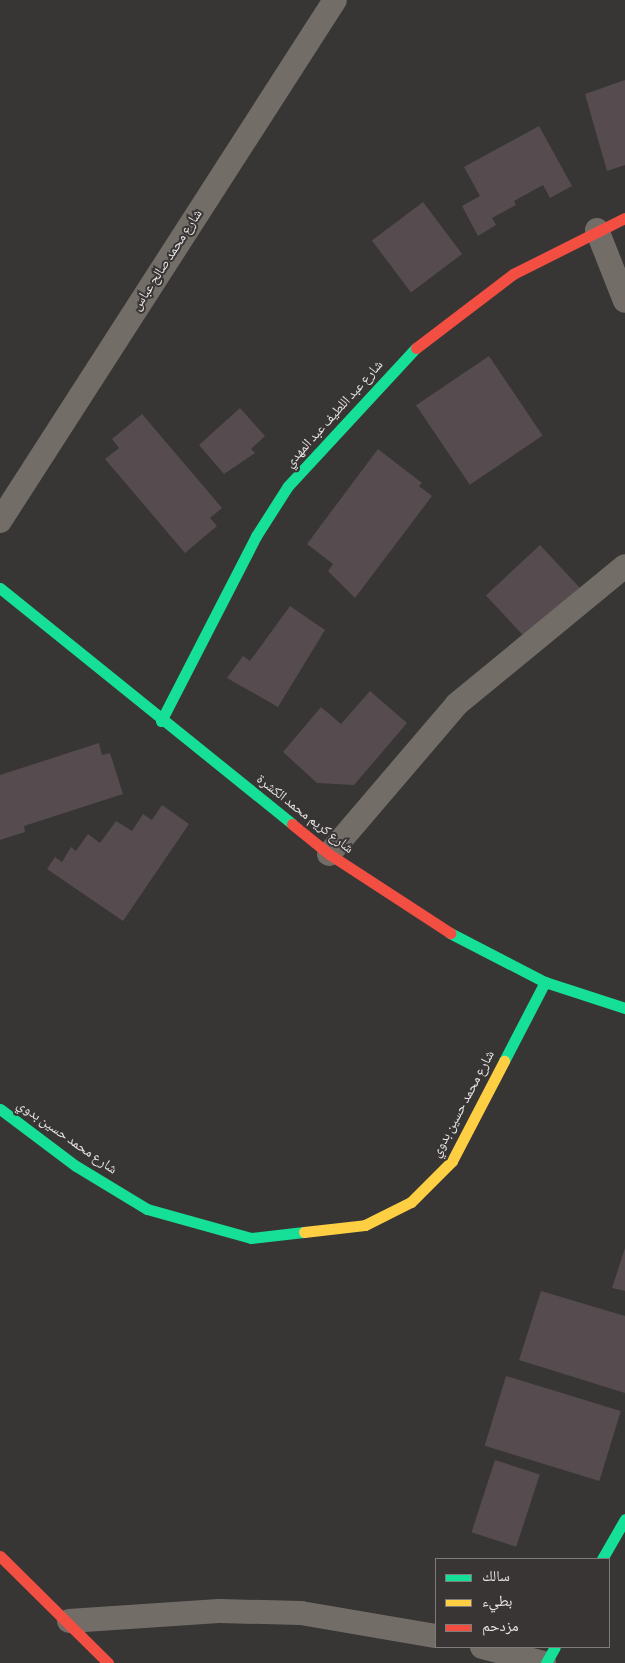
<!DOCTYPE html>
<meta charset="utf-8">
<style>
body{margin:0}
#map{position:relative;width:625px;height:1663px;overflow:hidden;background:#373635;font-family:"Alegreya Sans","Noto Naskh Arabic",sans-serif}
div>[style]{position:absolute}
.building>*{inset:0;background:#564b4e;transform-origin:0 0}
.street>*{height:24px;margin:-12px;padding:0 12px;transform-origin:12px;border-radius:12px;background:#736d68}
.fast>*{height:11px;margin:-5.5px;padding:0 5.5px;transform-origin:5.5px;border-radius:5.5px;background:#16e098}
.slow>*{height:11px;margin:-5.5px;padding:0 5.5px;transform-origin:5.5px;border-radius:5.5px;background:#ffcf43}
.jam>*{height:11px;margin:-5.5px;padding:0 5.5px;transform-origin:5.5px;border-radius:5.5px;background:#f24e42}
span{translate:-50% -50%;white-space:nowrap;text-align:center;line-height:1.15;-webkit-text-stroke:4px #383534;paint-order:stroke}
.street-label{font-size:14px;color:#e7e5e5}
.legend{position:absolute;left:435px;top:1558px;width:175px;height:90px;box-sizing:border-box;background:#383534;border:1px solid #7e7b7b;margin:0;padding:6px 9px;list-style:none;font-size:15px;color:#e7e5e5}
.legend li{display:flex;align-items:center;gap:10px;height:25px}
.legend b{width:25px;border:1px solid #7e7b7b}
</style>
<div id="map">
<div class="building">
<i style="clip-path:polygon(625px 80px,625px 165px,607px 171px,585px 94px)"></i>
<i style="clip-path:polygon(539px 126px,572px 186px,550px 198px,543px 185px,514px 201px,516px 205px,492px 218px,496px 225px,478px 236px,462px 206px,480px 196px,464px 167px)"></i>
<i style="left:423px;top:202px;width:65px;height:64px;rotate:53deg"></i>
<i style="left:489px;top:356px;width:96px;height:88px;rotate:56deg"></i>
<i style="clip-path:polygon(240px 408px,265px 436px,251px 449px,255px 453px,224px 474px,199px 445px)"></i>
<i style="clip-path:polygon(142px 414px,222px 508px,210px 518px,217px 526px,185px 553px,105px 459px,119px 448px,112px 439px)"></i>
<i style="clip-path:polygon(378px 449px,422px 483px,419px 486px,432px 496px,355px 598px,328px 571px,333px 564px,307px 544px)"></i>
<i style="left:540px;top:545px;width:59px;height:74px;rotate:47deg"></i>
<i style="clip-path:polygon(290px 606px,325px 630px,278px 707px,227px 678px,243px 656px,250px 661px)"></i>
<i style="clip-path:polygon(370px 691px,407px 723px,354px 785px,317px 783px,283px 752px,321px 707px,341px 724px)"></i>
<i style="clip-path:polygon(99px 743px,102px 755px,110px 753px,123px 794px,24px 826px,25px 832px,0 840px,0 775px)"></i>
<i style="clip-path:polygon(162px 805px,189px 824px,123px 921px,47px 869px,55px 857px,62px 862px,71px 847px,76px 851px,88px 834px,100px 843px,116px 821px,132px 831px,143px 814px,152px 820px)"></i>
<i style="clip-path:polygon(625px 1248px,625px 1291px,612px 1288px)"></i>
<i style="clip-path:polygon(541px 1291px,625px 1316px,625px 1393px,519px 1360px)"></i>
<i style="left:506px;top:1376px;width:120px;height:73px;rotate:17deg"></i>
<i style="left:495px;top:1460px;width:47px;height:76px;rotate:18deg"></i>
</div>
<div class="street">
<i style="left:597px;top:230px;width:76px;rotate:68.5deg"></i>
<i style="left:0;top:521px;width:619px;rotate:-57.26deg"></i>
<i style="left:329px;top:854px;width:197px;rotate:-49.5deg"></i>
<i style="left:457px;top:704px;width:217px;rotate:-39.4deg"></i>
<i style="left:69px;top:1621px;width:150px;rotate:-3.8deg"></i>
<i style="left:219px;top:1611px;width:82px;rotate:1.4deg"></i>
<i style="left:301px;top:1613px;width:137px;rotate:9.7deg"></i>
<i style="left:482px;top:1647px;width:64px;rotate:14.5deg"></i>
</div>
<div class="fast">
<i style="left:0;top:588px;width:375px;rotate:38.9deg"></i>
<i style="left:161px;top:721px;width:208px;rotate:-62.8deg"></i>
<i style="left:256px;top:536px;width:59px;rotate:-57.4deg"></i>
<i style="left:288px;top:486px;width:188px;rotate:-47.2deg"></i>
<i style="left:450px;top:933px;width:107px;rotate:27.3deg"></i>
<i style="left:545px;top:982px;width:84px;rotate:18deg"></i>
<i style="left:504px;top:1061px;width:89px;rotate:-62.6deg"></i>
<i style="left:0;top:1109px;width:95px;rotate:36.9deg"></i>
<i style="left:76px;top:1166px;width:83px;rotate:31.2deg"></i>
<i style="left:147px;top:1209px;width:108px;rotate:15.6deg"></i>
<i style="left:251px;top:1238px;width:53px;rotate:-6.5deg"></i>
<i style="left:602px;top:1559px;width:46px;rotate:-60.1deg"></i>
<i style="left:546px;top:1663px;width:18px;rotate:-61deg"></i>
</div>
<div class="slow">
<i style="left:304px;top:1232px;width:61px;rotate:-6.5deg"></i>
<i style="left:365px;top:1225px;width:51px;rotate:-26.6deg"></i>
<i style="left:411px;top:1202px;width:58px;rotate:-45deg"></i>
<i style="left:452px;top:1161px;width:113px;rotate:-62.5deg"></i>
</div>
<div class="jam">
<i style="left:416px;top:348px;width:122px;rotate:-37.3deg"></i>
<i style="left:513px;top:274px;width:125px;rotate:-26.6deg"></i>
<i style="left:292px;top:824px;width:48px;rotate:39deg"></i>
<i style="left:329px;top:854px;width:145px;rotate:33.1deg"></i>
<i style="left:0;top:1556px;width:152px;rotate:44.7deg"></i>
</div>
<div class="street-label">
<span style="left:167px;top:260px;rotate:-57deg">شارع محمد صالح عباس</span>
<span style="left:334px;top:414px;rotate:-48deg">شارع عبد اللطيف عبد المهدي</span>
<span style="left:305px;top:814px;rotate:38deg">شارع كريم محمد الكشرة</span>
<span style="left:463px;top:1104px;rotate:-62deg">شارع محمد حسين بدوي</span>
<span style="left:67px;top:1137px;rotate:35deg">شارع محمد حسين بدوي</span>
</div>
<ul class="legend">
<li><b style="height:6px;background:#16e098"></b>سالك</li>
<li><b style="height:6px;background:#ffcf43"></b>بطيء</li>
<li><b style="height:6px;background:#f24e42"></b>مزدحم</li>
</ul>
</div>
